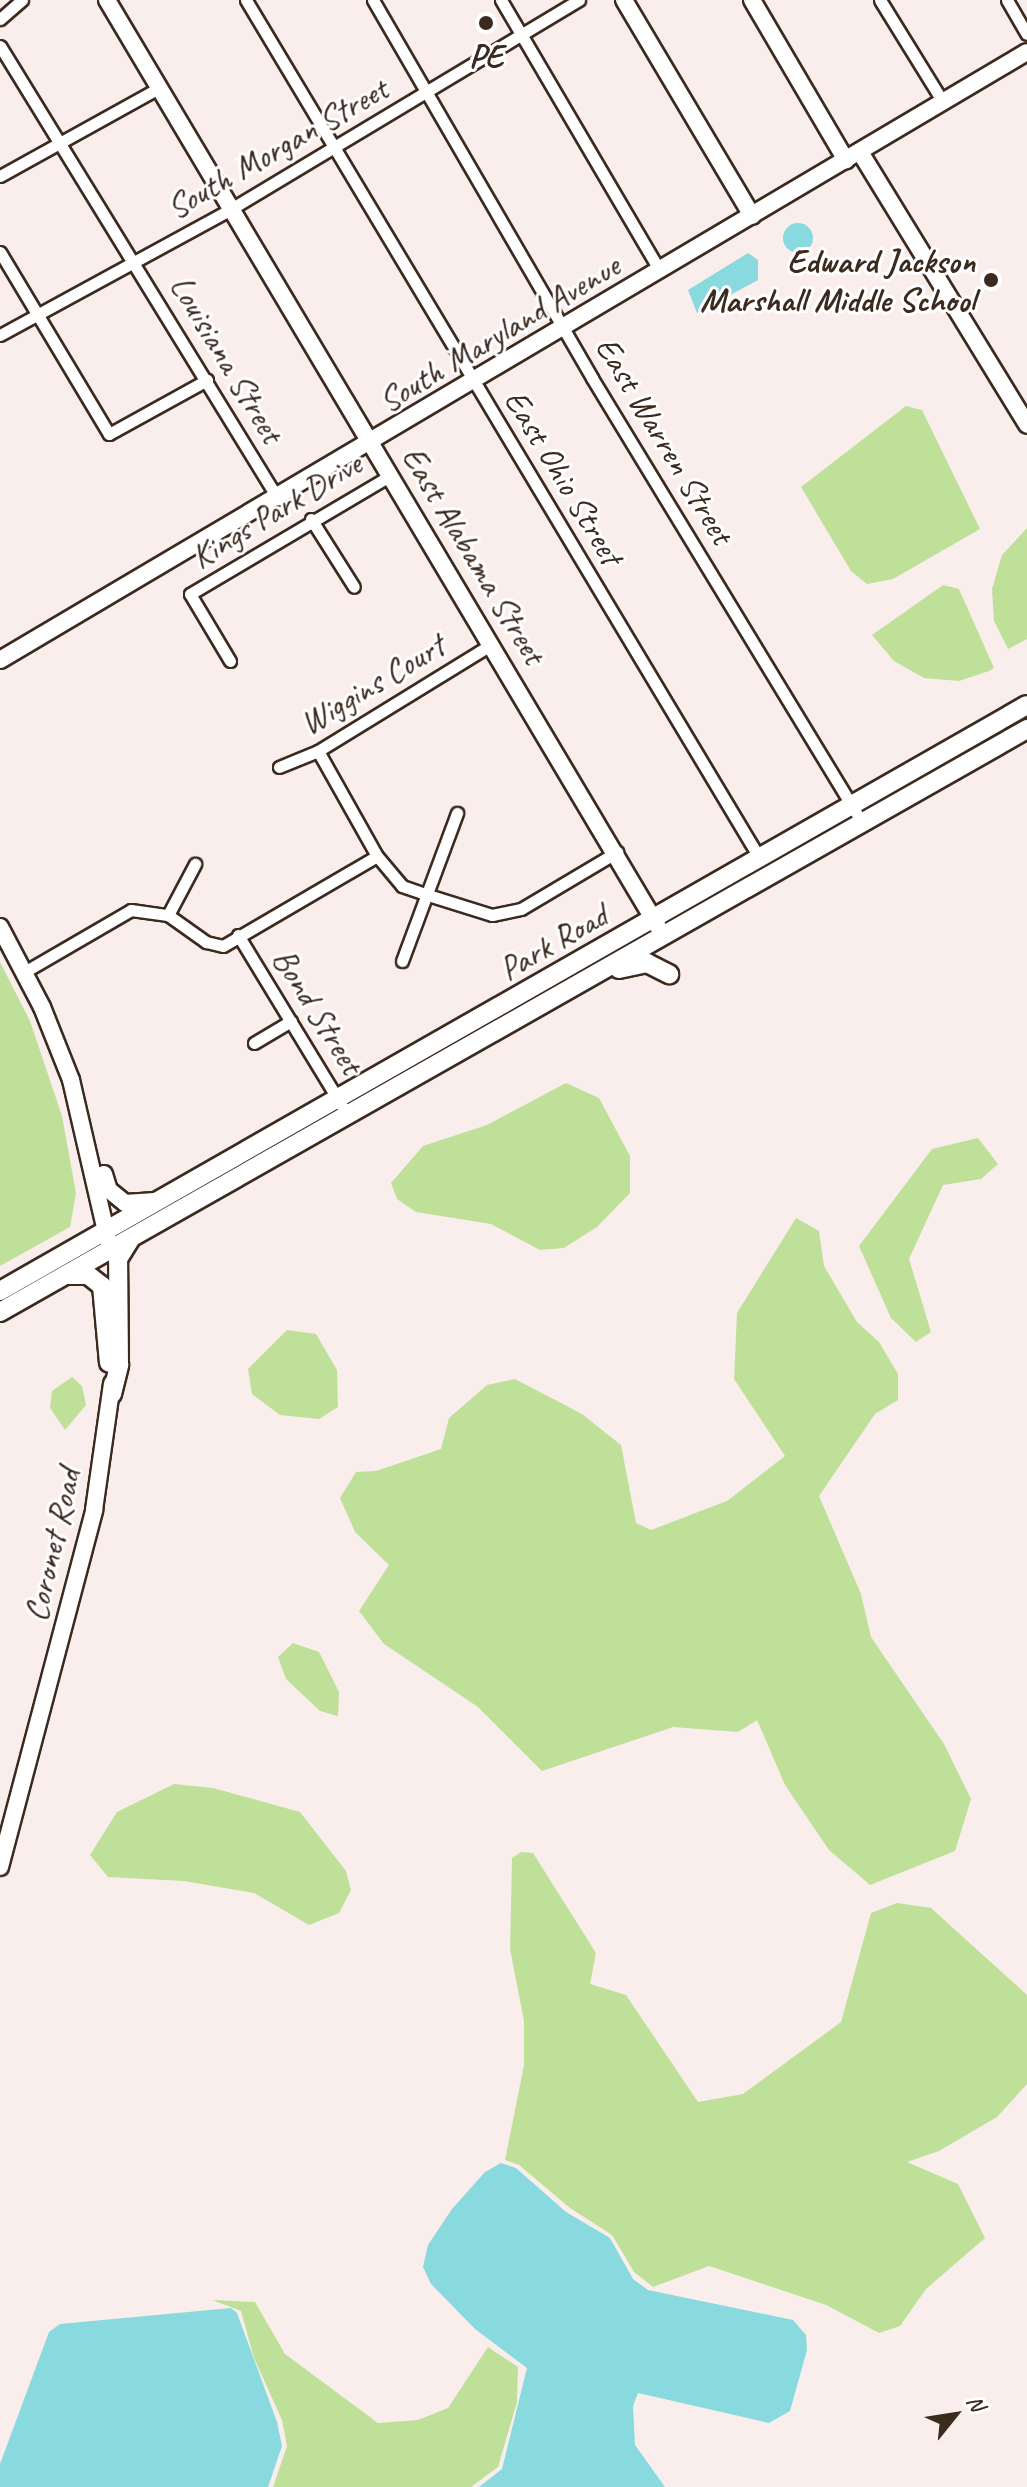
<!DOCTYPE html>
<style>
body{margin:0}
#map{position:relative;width:1027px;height:2487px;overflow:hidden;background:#faeeec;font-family:Caveat,sans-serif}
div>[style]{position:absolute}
.green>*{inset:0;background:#bfe099}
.water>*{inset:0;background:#88dade}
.round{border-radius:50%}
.roads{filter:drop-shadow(2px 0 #3b2a1e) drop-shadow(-2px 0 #3b2a1e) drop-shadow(0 2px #3b2a1e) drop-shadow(0 -2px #3b2a1e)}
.street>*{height:11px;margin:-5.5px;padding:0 5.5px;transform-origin:5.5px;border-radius:5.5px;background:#fff}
.secondary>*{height:16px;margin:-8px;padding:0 8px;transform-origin:8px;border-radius:8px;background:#fff}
.primary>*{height:18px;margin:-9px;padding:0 9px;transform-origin:9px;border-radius:9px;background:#fff}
.dots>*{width:22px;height:22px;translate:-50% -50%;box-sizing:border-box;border:4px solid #fff;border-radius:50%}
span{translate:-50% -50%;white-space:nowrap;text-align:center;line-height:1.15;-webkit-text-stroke:6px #fff;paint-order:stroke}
.poi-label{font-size:34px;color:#3b2a1e;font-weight:700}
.right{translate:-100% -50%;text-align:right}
.street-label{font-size:34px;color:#3b2a1e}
.north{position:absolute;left:915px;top:2375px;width:80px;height:80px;-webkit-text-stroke:6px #fff;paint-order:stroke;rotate:60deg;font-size:22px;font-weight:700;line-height:32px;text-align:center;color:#3b2a1e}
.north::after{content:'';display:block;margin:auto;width:28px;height:36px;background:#3b2a1e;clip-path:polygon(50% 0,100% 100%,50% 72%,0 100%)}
</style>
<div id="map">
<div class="green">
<i style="clip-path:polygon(906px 406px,922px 410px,980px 529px,893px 579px,867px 584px,851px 571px,801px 487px)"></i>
<i style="clip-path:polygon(1027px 528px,1027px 639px,1008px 649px,994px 621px,992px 589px,1002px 555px)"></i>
<i style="clip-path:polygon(943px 585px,959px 589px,994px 668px,989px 671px,959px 681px,924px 678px,894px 661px,872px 635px)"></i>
<i style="clip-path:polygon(0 962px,30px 1021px,62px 1116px,76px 1193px,70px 1227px,0 1266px)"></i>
<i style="clip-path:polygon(566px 1083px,599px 1098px,630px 1156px,630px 1193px,597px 1227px,564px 1248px,540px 1250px,491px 1224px,416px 1212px,397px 1199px,391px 1183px,423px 1146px,487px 1125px)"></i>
<i style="clip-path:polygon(978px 1138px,998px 1164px,981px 1179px,943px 1185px,909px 1259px,931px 1332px,916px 1342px,891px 1318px,859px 1246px,932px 1149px)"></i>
<i style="clip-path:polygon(796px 1218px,819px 1231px,824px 1266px,857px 1322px,879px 1342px,898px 1374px,898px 1400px,875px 1414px,819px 1496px,861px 1594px,871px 1637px,944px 1744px,971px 1799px,955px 1851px,870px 1885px,829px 1850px,785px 1785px,757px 1720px,738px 1732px,673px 1727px,542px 1771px,478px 1707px,384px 1644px,359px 1611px,389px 1565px,355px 1532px,340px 1498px,356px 1472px,376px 1471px,441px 1449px,449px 1418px,487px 1385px,515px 1379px,582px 1414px,621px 1445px,636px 1523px,651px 1530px,727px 1501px,785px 1456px,734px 1379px,737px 1313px)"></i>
<i style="clip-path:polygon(287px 1330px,316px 1334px,337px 1370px,338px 1407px,319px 1419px,280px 1415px,252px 1394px,248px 1369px)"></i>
<i style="clip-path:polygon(72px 1377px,82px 1386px,86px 1405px,65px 1430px,50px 1408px,52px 1391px)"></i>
<i style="clip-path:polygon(293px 1643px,319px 1652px,339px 1692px,338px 1716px,320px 1711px,286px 1679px,278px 1657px)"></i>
<i style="clip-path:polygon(174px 1784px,213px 1788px,300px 1812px,346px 1871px,351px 1890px,339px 1913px,309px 1925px,254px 1893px,184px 1881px,108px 1877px,90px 1855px,117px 1812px)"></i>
<i style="clip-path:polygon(521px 1852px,533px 1853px,596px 1953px,590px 1984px,626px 1995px,698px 2102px,743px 2094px,841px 2022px,871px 1913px,897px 1903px,931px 1908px,1027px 1995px,1027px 2084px,997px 2117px,939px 2151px,907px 2162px,958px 2184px,985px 2238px,926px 2289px,900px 2326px,879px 2333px,826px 2305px,709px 2266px,653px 2287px,634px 2272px,612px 2235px,570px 2208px,519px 2165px,505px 2160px,524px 2065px,524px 2021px,510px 1949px,512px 1858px)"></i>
<i style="clip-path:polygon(212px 2300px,255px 2302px,285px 2354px,378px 2423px,418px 2420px,448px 2408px,488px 2347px,518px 2367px,517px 2402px,498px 2467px,471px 2487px,273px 2487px,287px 2446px,282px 2420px,254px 2358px,241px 2311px)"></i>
</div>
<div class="water">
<i class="round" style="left:783px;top:223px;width:30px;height:30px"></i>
<i style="clip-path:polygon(748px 253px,758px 260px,758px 280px,697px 313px,688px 290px)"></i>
<i style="clip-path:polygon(501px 2163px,516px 2168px,566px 2212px,610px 2238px,633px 2279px,648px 2290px,793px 2320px,806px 2335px,807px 2350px,790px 2411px,769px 2423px,638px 2393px,633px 2406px,635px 2445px,665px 2487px,479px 2487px,502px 2469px,527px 2368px,475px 2329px,431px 2284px,423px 2267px,428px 2245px,452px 2209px,485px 2172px)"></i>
<i style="clip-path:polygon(231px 2308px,237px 2313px,277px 2422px,282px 2446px,268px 2487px,0 2487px,0 2464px,49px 2332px,60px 2324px)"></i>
</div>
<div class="roads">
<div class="street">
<i style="left:246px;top:0;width:1001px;rotate:59.1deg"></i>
<i style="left:373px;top:0;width:437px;rotate:59.9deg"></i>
<i style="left:592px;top:378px;width:522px;rotate:58.72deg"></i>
<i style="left:501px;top:0;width:314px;rotate:59.6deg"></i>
<i style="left:880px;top:0;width:120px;rotate:58.3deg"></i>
<i style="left:1007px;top:0;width:39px;rotate:60deg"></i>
<i style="left:0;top:19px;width:29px;rotate:-41deg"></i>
<i style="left:0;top:46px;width:532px;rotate:58.46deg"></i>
<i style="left:0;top:176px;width:182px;rotate:-29deg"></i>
<i style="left:0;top:252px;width:212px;rotate:59.1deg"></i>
<i style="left:109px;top:434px;width:112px;rotate:-28.9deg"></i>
<i style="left:0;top:335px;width:263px;rotate:-28.6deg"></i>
<i style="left:231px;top:209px;width:406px;rotate:-31deg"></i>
<i style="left:311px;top:519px;width:80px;rotate:57.7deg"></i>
<i style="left:230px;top:661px;width:78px;rotate:-120.8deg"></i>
<i style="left:190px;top:594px;width:234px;rotate:-30.6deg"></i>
<i style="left:318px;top:751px;width:120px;rotate:60.7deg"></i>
<i style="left:377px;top:856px;width:39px;rotate:50deg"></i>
<i style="left:402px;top:886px;width:28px;rotate:19deg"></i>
<i style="left:428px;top:895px;width:67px;rotate:17.4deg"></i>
<i style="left:492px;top:915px;width:30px;rotate:-12deg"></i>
<i style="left:521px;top:909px;width:112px;rotate:-30.7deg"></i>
<i style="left:279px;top:767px;width:42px;rotate:-22.3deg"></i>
<i style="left:318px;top:751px;width:204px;rotate:-31.6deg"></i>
<i style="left:168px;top:915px;width:58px;rotate:-62.1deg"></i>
<i style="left:238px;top:935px;width:212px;rotate:58.7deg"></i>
<i style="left:402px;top:961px;width:158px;rotate:-69.6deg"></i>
<i style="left:26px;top:971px;width:121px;rotate:-30.2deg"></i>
<i style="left:131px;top:910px;width:37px;rotate:8deg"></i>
<i style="left:168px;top:915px;width:47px;rotate:35.4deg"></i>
<i style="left:206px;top:942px;width:17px;rotate:13deg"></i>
<i style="left:223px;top:946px;width:178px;rotate:-30.3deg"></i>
<i style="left:254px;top:1043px;width:43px;rotate:-30.7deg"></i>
</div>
<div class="secondary">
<i style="left:107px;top:0;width:1078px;rotate:59.27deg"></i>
<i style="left:624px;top:0;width:251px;rotate:59.3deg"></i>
<i style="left:752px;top:0;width:186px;rotate:59.6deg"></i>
<i style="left:860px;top:152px;width:320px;rotate:58.5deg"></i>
<i style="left:0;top:660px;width:1193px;rotate:-30.63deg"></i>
<i style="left:0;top:927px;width:90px;rotate:62.3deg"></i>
<i style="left:42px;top:1007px;width:79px;rotate:68.3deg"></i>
<i style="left:71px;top:1080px;width:164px;rotate:77deg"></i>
<i style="left:104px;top:1174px;width:17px;rotate:73deg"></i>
<i style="left:109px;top:1190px;width:21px;rotate:39deg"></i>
<i style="left:125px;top:1203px;width:30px;rotate:-4deg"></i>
<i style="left:0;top:1867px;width:369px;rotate:-75.2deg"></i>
<i style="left:94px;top:1510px;width:128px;rotate:-81.9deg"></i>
</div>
<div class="primary">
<i style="left:619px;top:969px;width:29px;rotate:-12deg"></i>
<i style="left:647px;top:963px;width:25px;rotate:27deg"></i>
<i style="left:66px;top:1275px;width:22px"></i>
<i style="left:88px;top:1275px;width:18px;rotate:38deg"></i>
<i style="left:102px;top:1286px;width:77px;rotate:84.8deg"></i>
<i style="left:0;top:1291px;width:1182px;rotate:-29.71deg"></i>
<i style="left:0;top:1312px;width:1181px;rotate:-29.58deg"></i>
<i style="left:112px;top:1394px;width:30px;rotate:-76deg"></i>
<i style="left:119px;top:1365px;width:106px;rotate:-90.5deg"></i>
<i style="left:118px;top:1259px;width:22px;rotate:-58deg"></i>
</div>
</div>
<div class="dots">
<i style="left:486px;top:23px;background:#3b2a1e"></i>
<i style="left:991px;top:280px;background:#3b2a1e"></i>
</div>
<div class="poi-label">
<span style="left:486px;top:56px">PE</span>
<span class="right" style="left:975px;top:280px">Edward Jackson<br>Marshall Middle School</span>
</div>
<div class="street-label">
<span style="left:277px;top:148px;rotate:-30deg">South Morgan Street</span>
<span style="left:499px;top:333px;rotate:-31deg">South Maryland Avenue</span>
<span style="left:227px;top:359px;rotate:59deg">Louisiana Street</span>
<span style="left:665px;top:440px;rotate:59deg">East Warren Street</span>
<span style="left:564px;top:477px;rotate:59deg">East Ohio Street</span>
<span style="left:276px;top:510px;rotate:-31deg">Kings Park Drive</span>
<span style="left:474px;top:555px;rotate:59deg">East Alabama Street</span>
<span style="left:372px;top:684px;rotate:-31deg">Wiggins Court</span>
<span style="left:553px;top:942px;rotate:-30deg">Park Road</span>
<span style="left:318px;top:1011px;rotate:58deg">Bond Street</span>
<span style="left:52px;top:1545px;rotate:-77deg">Coronet Road</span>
</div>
<div class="north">N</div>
</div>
